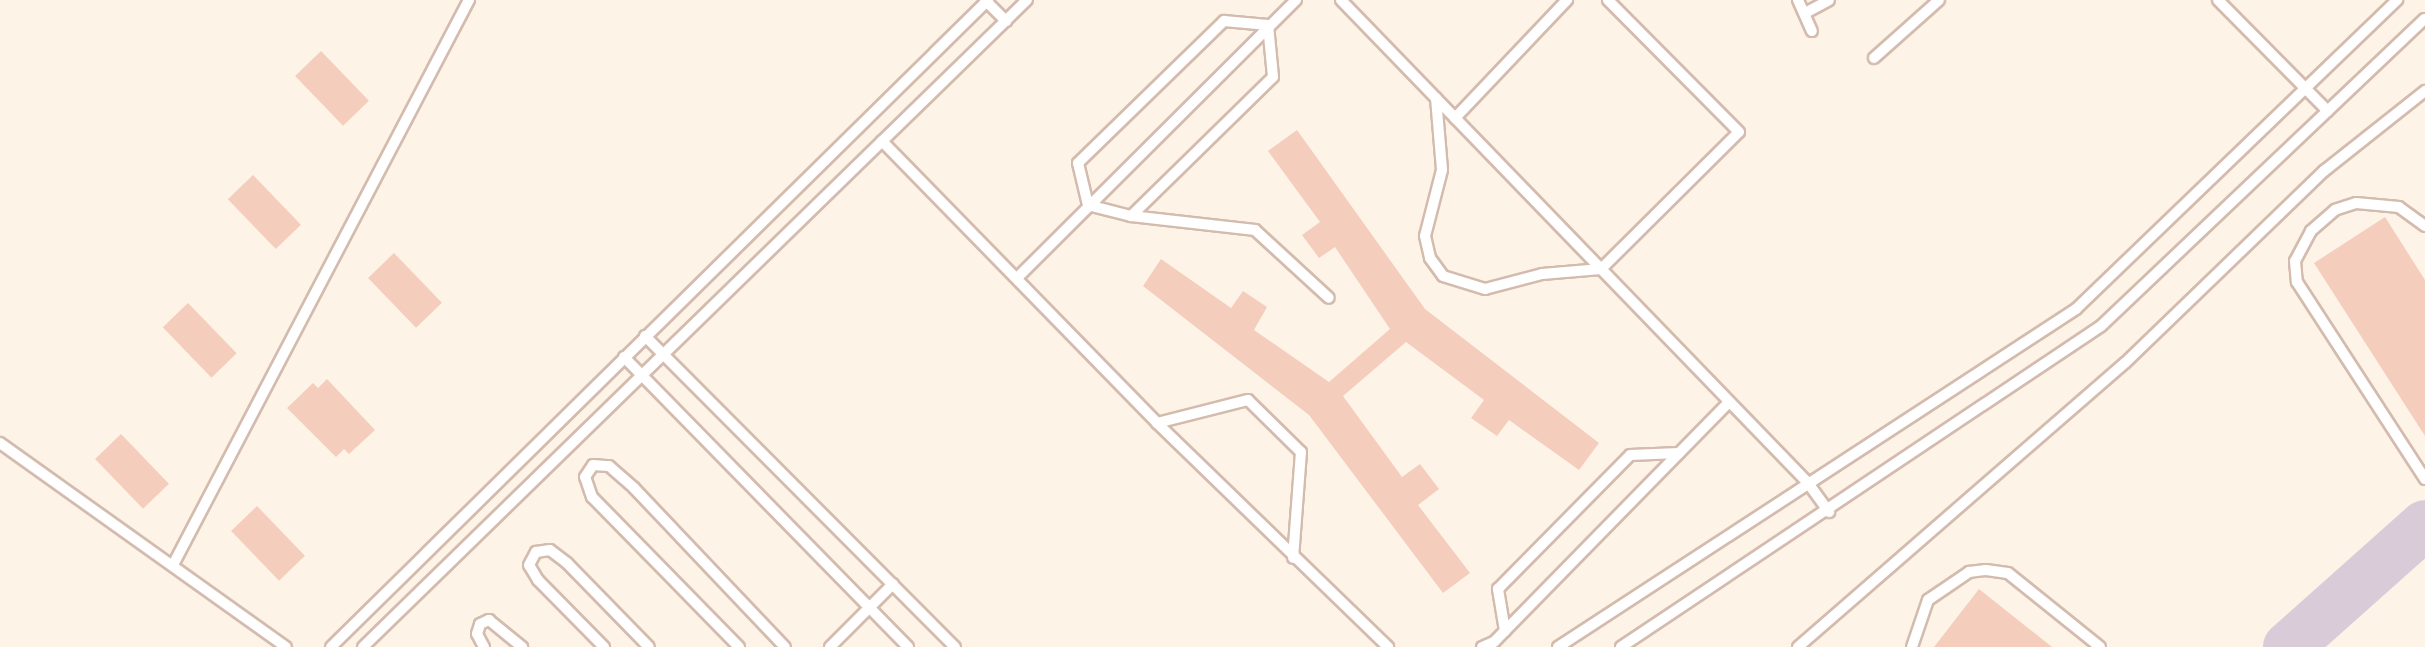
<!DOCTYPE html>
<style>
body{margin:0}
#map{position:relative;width:2425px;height:647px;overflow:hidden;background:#fef3e7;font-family:Figtree,sans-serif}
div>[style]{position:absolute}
.taxiway>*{height:50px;margin:-25px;padding:0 25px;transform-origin:25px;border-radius:25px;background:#d9cbd8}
.building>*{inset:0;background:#f5cdbd;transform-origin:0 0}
.roads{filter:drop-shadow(2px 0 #d3bbae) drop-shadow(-2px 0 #d3bbae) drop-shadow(0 2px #d3bbae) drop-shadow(0 -2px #d3bbae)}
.service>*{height:10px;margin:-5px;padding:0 5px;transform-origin:5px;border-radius:5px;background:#fff}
span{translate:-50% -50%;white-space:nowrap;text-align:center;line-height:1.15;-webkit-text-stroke:7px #fff7ef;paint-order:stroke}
</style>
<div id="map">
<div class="taxiway">
<i style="left:2288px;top:647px;width:183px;rotate:-41.7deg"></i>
</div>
<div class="building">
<i style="left:321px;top:51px;width:69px;height:36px;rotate:46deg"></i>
<i style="clip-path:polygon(1297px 130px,1425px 309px,1599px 443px,1579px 470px,1509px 420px,1497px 436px,1471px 418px,1484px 400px,1406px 342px,1343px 396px,1402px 477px,1420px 464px,1439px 489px,1418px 505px,1470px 573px,1443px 593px,1309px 415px,1143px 286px,1161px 259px,1231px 308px,1243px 291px,1267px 307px,1254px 330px,1329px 382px,1390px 329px,1335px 247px,1319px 258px,1302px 235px,1320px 222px,1268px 151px)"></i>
<i style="left:253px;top:175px;width:69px;height:35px;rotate:46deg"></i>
<i style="clip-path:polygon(2385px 217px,2425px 280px,2425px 436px,2314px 263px)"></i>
<i style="left:394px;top:253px;width:69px;height:36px;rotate:46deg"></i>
<i style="left:188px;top:303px;width:70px;height:35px;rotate:46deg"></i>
<i style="clip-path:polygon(327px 379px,375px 430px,349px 454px,344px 449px,336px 457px,287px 408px,313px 383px,318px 388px)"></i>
<i style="left:121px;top:434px;width:69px;height:36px;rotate:46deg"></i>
<i style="left:257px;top:506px;width:69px;height:36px;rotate:46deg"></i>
<i style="clip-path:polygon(1979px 589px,2052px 647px,1934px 647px)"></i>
</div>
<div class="roads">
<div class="service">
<i style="left:985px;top:0;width:30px;rotate:45deg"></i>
<i style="left:1341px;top:0;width:672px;rotate:45.96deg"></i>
<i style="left:1808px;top:483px;width:36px;rotate:54deg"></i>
<i style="left:1798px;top:0;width:34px;rotate:66deg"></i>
<i style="left:2218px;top:0;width:156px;rotate:45.3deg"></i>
<i style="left:1805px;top:13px;width:27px;rotate:-28deg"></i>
<i style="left:1224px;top:21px;width:44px;rotate:5.2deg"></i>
<i style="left:1268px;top:25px;width:52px;rotate:84.5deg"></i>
<i style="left:1273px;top:77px;width:199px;rotate:135.6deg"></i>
<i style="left:1131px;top:216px;width:44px;rotate:-165.7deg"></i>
<i style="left:1088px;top:205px;width:43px;rotate:-103.4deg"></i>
<i style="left:1078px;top:163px;width:204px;rotate:-44.2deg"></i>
<i style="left:1874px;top:58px;width:87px;rotate:-41.7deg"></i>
<i style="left:1436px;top:98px;width:72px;rotate:85.2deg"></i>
<i style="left:1442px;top:170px;width:68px;rotate:104.4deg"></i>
<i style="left:1425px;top:236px;width:23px;rotate:77deg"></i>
<i style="left:1430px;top:258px;width:22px;rotate:54deg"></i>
<i style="left:1443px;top:276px;width:44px;rotate:17.2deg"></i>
<i style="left:1485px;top:289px;width:59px;rotate:-14.7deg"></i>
<i style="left:1542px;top:274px;width:59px;rotate:-4.8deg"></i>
<i style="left:1601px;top:269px;width:194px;rotate:-44.8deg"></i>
<i style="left:1739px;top:132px;width:186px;rotate:-134.8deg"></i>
<i style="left:1455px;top:118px;width:163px;rotate:-46.5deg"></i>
<i style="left:882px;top:141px;width:394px;rotate:45.7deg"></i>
<i style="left:1157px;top:423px;width:322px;rotate:44.1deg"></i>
<i style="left:1131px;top:216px;width:125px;rotate:6.4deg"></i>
<i style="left:1255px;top:230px;width:100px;rotate:42.6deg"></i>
<i style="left:2425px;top:226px;width:32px;rotate:-144deg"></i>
<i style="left:2399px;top:207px;width:43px;rotate:-174.7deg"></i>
<i style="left:2356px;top:203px;width:22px;rotate:162deg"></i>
<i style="left:2335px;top:210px;width:32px;rotate:139deg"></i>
<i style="left:2311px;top:231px;width:34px;rotate:118deg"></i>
<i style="left:2295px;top:261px;width:21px;rotate:85deg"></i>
<i style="left:2297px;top:282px;width:235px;rotate:57deg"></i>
<i style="left:1019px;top:276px;width:391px;rotate:-44.9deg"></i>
<i style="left:645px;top:336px;width:439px;rotate:45.1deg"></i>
<i style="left:624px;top:357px;width:406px;rotate:45.6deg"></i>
<i style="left:1157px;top:423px;width:94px;rotate:-14.2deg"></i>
<i style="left:1248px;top:400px;width:74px;rotate:44.5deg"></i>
<i style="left:1301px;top:452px;width:106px;rotate:94.3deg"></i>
<i style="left:0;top:443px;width:351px;rotate:35.5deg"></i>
<i style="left:174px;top:563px;width:636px;rotate:-62.35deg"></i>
<i style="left:1505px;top:631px;width:43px;rotate:-99.5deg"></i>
<i style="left:1498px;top:589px;width:188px;rotate:-45.4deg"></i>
<i style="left:1630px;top:455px;width:49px;rotate:-2.3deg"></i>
<i style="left:331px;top:647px;width:922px;rotate:-44.56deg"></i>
<i style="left:363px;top:647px;width:927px;rotate:-44.26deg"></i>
<i style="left:484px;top:647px;width:15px;rotate:-118deg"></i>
<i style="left:477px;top:634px;width:10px;rotate:-73deg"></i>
<i style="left:480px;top:624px;width:10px;rotate:-24deg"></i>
<i style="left:489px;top:620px;width:43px;rotate:39.3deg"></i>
<i style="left:604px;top:647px;width:94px;rotate:-134.6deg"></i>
<i style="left:538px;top:580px;width:17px;rotate:-121deg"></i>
<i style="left:529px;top:565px;width:15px;rotate:-62deg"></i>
<i style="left:536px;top:552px;width:14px;rotate:-8deg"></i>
<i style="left:550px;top:550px;width:21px;rotate:37deg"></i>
<i style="left:567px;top:563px;width:117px;rotate:45.7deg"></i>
<i style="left:739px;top:647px;width:210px;rotate:-134.4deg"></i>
<i style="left:592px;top:497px;width:21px;rotate:-109deg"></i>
<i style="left:585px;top:477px;width:14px;rotate:-56deg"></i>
<i style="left:593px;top:465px;width:16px;rotate:4deg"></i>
<i style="left:609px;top:466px;width:33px;rotate:41deg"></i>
<i style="left:634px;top:488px;width:219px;rotate:46.5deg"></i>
<i style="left:830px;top:647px;width:89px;rotate:-45deg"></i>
<i style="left:1482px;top:647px;width:13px;rotate:-23deg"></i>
<i style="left:1494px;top:642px;width:336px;rotate:-45.6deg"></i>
<i style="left:1558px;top:647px;width:619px;rotate:-33.12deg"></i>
<i style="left:2076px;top:309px;width:446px;rotate:-43.9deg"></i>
<i style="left:1621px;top:647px;width:577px;rotate:-33.77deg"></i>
<i style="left:2101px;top:326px;width:446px;rotate:-43.5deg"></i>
<i style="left:1798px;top:647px;width:433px;rotate:-41deg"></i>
<i style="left:2125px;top:363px;width:277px;rotate:-44deg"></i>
<i style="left:2324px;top:171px;width:129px;rotate:-38.4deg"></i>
<i style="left:1912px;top:647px;width:50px;rotate:-71.2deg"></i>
<i style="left:1928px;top:600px;width:50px;rotate:-34.3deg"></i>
<i style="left:1969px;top:572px;width:17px;rotate:-7deg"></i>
<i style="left:1986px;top:570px;width:22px;rotate:8deg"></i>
<i style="left:2008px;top:573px;width:118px;rotate:38.8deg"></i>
</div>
</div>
</div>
